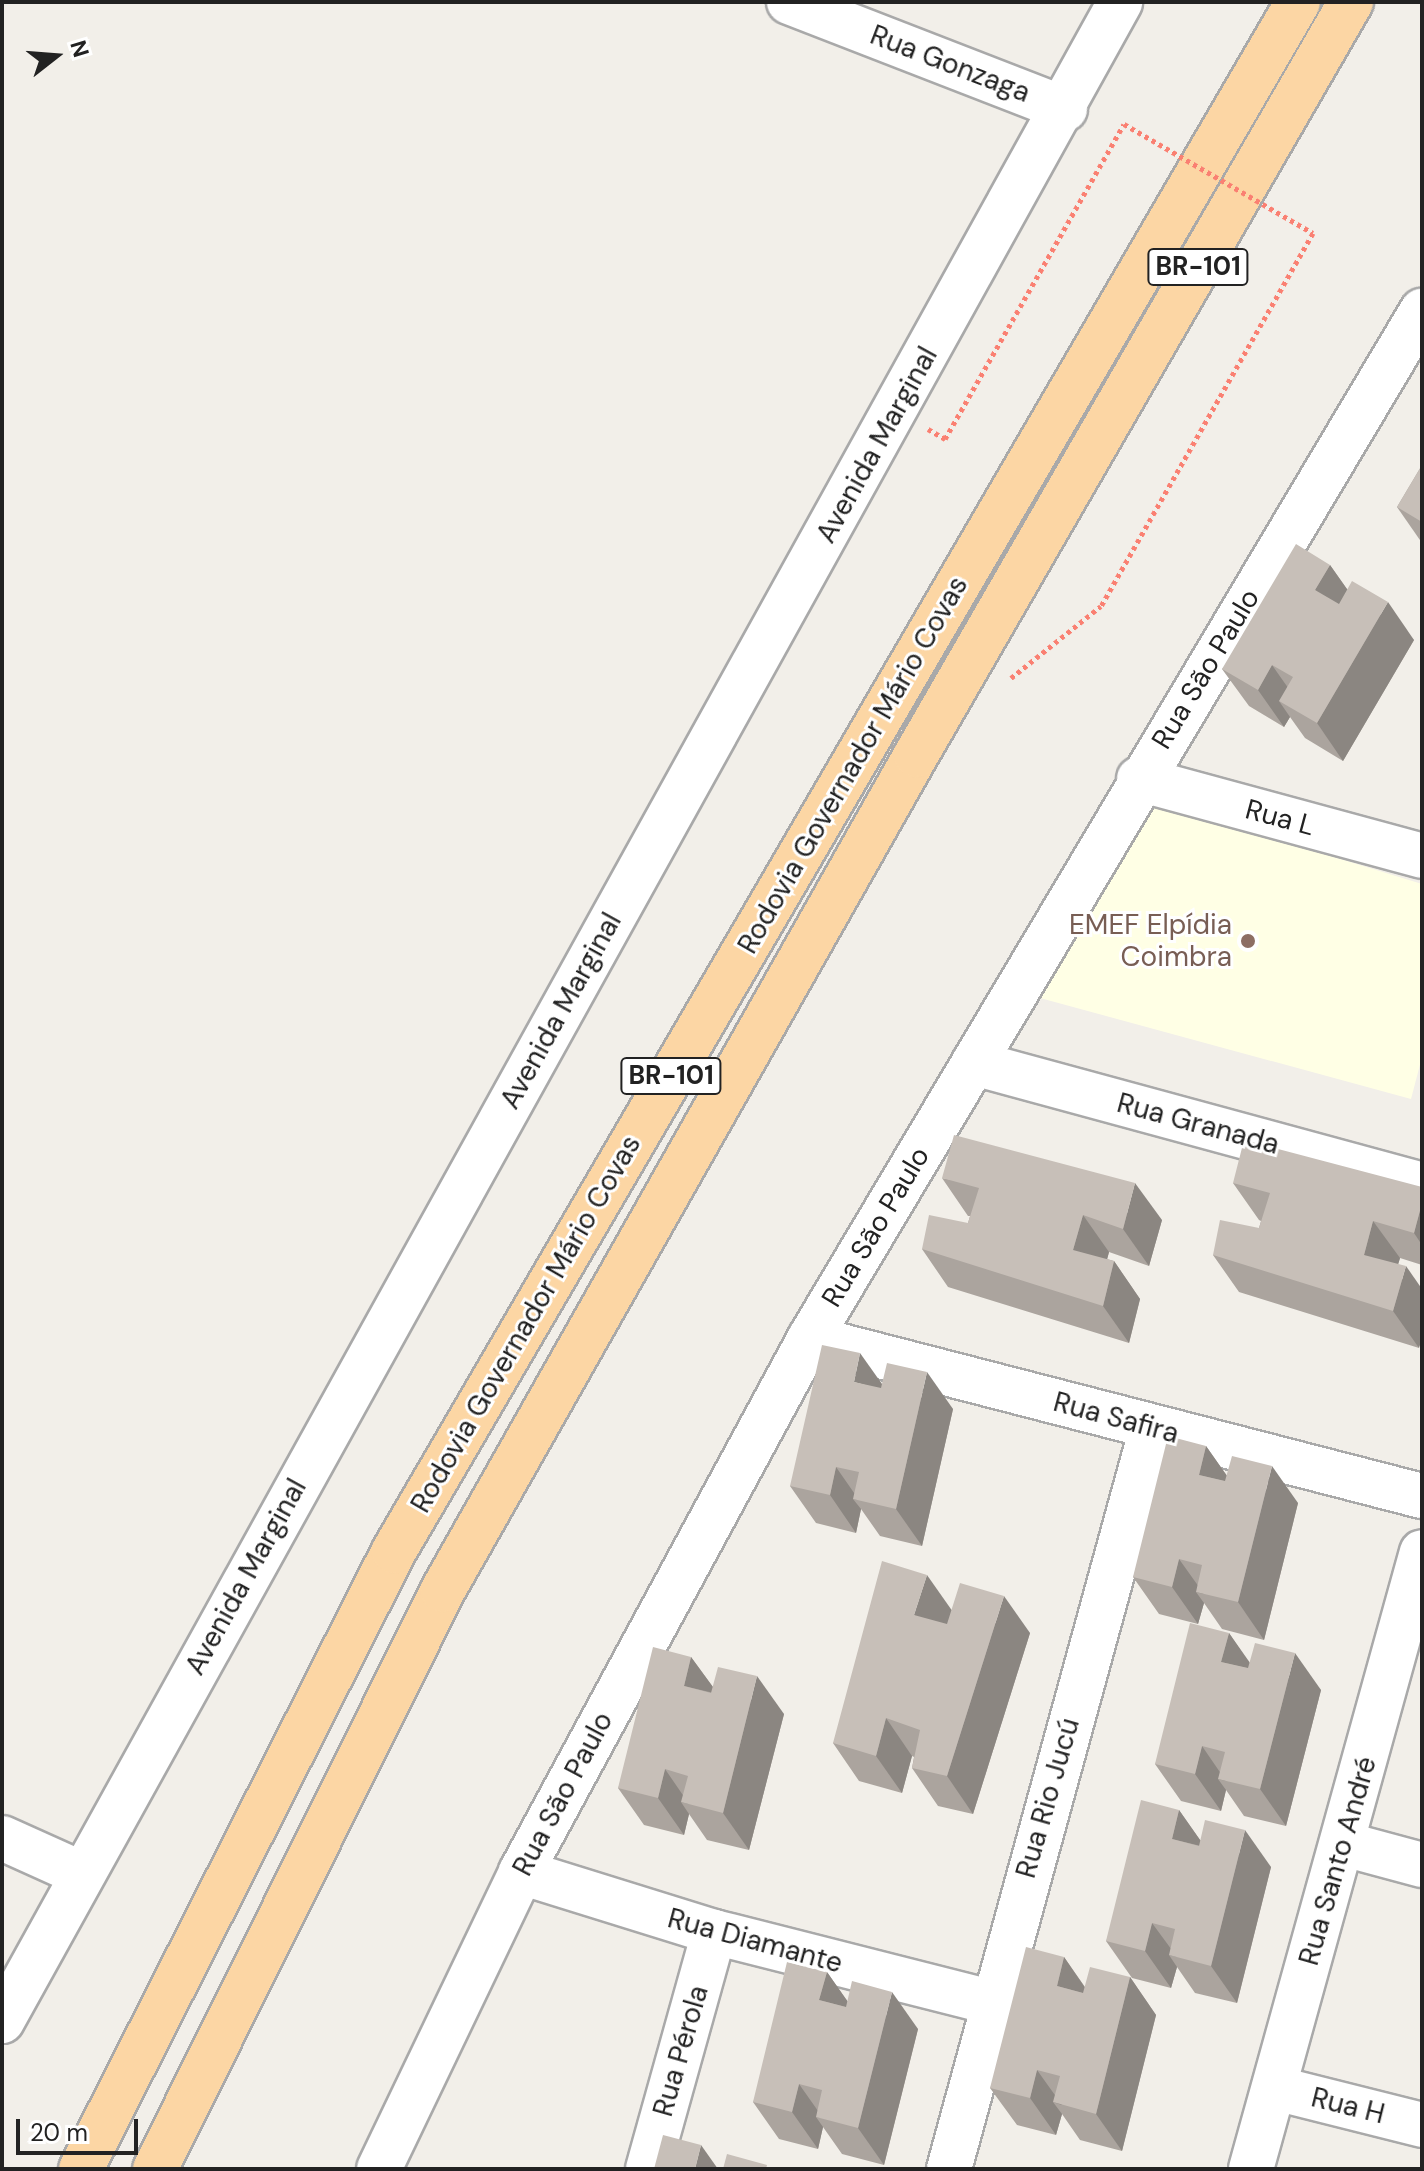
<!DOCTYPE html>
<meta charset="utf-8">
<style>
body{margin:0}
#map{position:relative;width:1424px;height:2171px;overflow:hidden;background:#f2efe9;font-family:"DM Sans",sans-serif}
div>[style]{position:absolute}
.education>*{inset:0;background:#ffffe5}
.path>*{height:5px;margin-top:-2.5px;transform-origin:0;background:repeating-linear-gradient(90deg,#fa8072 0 4px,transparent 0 8px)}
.roads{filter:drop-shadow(2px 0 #a9a9a9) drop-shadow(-2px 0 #a9a9a9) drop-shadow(0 2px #a9a9a9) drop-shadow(0 -2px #a9a9a9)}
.minor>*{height:44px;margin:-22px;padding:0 22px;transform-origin:22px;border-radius:22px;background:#fff}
.major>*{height:44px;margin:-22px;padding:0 22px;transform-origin:22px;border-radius:22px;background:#fcd6a4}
.path-bridge>*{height:5px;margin-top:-2.5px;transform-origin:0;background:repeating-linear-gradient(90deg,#fa8072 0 4px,transparent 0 8px)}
.wall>*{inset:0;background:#aba49e}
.shaded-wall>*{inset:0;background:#8b8681}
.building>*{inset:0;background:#c7bfb8}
.dots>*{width:22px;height:22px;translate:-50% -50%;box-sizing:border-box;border:4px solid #fff;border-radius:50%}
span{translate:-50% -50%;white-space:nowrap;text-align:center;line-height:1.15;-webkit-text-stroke:6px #fff;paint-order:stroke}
.shield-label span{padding:2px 6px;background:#fff;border:2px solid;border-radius:6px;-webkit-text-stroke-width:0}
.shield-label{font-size:26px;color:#222;font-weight:700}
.street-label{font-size:28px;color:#222}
.education-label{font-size:28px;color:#785e54}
.right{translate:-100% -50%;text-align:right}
.frame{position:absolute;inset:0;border:4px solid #222;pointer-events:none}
.north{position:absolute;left:16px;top:16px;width:80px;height:80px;-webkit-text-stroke:6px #fff;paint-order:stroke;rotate:73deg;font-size:22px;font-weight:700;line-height:32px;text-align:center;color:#222}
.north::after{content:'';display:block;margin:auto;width:28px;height:36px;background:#222;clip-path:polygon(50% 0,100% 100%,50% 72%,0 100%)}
.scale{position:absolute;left:16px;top:2119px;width:122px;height:36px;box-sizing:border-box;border:4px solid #222;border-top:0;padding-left:10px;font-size:24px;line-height:28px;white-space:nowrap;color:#222;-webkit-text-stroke:6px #fff;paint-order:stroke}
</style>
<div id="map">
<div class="education">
<i style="clip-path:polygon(1154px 802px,1422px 884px,1422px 1057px,1411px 1099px,1040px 998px)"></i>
</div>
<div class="path">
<i style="left:1011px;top:678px;width:115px;rotate:-38.7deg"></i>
</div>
<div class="roads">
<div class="minor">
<i style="left:789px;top:2px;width:296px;rotate:21.2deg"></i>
<i style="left:1139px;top:779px;width:293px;rotate:15.2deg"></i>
<i style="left:974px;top:1063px;width:464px;rotate:15.2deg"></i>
<i style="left:810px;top:1338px;width:632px;rotate:14.48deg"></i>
<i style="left:2px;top:1838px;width:88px;rotate:24.2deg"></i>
<i style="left:1344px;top:1844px;width:81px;rotate:15.1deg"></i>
<i style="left:521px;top:1872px;width:202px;rotate:17.3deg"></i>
<i style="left:714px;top:1932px;width:285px;rotate:14.2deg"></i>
<i style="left:2px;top:2021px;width:2308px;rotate:-61.02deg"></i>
<i style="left:1275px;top:2088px;width:152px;rotate:14.1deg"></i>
<i style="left:379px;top:2169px;width:329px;rotate:-64.4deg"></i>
<i style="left:521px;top:1872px;width:607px;rotate:-61.58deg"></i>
<i style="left:810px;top:1338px;width:1196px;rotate:-59.21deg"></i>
<i style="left:648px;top:2169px;width:246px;rotate:-74.4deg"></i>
<i style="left:949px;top:2169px;width:768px;rotate:-74.68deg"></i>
<i style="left:1251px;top:2169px;width:640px;rotate:-74.51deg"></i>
</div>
<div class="major">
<i style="left:81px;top:2169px;width:693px;rotate:-63.14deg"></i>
<i style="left:394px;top:1551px;width:1793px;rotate:-59.73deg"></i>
<i style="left:155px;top:2169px;width:647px;rotate:-63.55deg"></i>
<i style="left:443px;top:1590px;width:960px;rotate:-60.47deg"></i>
<i style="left:916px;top:755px;width:870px;rotate:-59.99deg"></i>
</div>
</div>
<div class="path-bridge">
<i style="left:928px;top:429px;width:20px;rotate:30deg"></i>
<i style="left:945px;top:439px;width:362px;rotate:-60.4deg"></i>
<i style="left:1124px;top:124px;width:218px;rotate:30deg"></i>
<i style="left:1313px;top:233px;width:429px;rotate:119.6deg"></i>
</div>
<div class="wall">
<i style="clip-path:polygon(1422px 465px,1422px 543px,1397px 507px)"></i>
<i style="clip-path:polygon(1330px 565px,1347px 589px,1414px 640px,1343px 761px,1305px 738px,1290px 717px,1284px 727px,1249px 706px,1222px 669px)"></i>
<i style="clip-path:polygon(942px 1178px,1162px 1220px,1149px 1266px,1109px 1252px,1107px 1259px,1114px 1261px,1140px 1299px,1129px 1343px,948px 1287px,922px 1249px,968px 1223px,970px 1216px,968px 1216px)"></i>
<i style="clip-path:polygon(1233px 1183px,1422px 1187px,1422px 1265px,1400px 1258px,1398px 1264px,1419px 1348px,1239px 1292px,1213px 1255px,1259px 1228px,1261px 1221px,1259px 1220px)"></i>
<i style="clip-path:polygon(882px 1384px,953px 1409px,922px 1546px,880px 1536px,861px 1509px,856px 1533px,816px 1523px,790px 1486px)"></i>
<i style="clip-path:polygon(1206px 1446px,1227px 1476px,1298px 1503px,1264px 1640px,1222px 1629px,1204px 1603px,1198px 1624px,1159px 1614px,1133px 1577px)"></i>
<i style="clip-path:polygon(952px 1610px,1030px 1633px,973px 1814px,938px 1806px,912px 1768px,914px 1757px,912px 1756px,902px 1793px,859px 1781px,833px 1743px)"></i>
<i style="clip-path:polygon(1229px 1633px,1249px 1663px,1321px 1690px,1286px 1826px,1244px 1816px,1226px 1790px,1221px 1811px,1181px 1801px,1155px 1764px)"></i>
<i style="clip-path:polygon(691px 1657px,713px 1687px,784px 1714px,749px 1850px,707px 1840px,689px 1814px,684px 1835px,644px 1825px,618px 1788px)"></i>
<i style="clip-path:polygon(1179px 1810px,1200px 1840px,1271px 1867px,1237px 2003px,1195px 1993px,1177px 1967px,1171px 1988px,1132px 1978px,1106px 1941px)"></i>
<i style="clip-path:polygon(1064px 1957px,1085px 1987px,1130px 1977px,1156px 2015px,1122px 2151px,1080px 2140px,1062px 2114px,1056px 2135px,1017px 2125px,990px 2088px)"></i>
<i style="clip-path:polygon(827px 1972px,847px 2001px,918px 2029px,884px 2165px,842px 2154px,823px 2127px,818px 2149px,779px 2139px,753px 2102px)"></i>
</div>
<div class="shaded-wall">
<i style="clip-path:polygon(1330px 565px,1356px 602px,1341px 627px,1315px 590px)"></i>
<i style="clip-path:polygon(1388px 602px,1414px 640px,1343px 761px,1317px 723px)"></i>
<i style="clip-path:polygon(1272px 665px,1298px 702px,1279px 701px,1290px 717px,1284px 727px,1258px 690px)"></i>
<i style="clip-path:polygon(1135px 1183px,1162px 1220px,1149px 1266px,1123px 1229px)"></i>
<i style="clip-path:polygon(1422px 1203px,1422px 1245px,1414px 1233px)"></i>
<i style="clip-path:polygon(1083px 1215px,1109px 1252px,1100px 1287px,1073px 1250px)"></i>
<i style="clip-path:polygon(1373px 1221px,1400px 1258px,1390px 1292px,1364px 1255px)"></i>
<i style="clip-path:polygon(1114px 1261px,1140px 1299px,1129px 1343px,1103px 1306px)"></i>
<i style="clip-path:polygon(1406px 1266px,1422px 1289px,1422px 1339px,1419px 1348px,1393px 1311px)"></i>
<i style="clip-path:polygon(860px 1353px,887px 1391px,854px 1382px)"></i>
<i style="clip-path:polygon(927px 1372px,953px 1409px,922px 1546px,896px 1509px)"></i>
<i style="clip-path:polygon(1206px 1446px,1232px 1483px,1199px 1475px)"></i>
<i style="clip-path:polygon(1272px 1466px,1298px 1503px,1264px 1640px,1238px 1602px)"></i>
<i style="clip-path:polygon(836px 1467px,859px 1500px,853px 1499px,861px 1509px,856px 1533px,830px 1495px)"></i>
<i style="clip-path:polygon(1179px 1559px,1204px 1594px,1196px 1592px,1204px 1603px,1198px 1624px,1172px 1587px)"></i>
<i style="clip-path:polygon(927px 1575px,953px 1612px,940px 1652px,914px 1615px)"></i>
<i style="clip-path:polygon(1004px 1596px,1030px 1633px,973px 1814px,947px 1776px)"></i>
<i style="clip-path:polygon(1229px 1633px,1255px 1670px,1221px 1662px)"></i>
<i style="clip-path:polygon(1295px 1653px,1321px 1690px,1286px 1826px,1260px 1789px)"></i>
<i style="clip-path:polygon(691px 1657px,718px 1694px,684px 1686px)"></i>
<i style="clip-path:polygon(757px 1676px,784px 1714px,749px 1850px,723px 1813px)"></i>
<i style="clip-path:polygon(886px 1718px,912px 1756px,902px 1793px,876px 1756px)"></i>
<i style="clip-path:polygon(1202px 1746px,1226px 1781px,1218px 1779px,1226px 1790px,1221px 1811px,1195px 1774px)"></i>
<i style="clip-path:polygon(665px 1769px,689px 1804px,681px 1802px,689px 1814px,684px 1835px,658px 1798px)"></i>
<i style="clip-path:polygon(1179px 1810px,1205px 1847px,1172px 1839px)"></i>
<i style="clip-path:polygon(1245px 1830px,1271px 1867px,1237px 2003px,1211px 1966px)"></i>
<i style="clip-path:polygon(1152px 1923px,1177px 1957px,1169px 1955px,1177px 1967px,1171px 1988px,1145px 1951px)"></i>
<i style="clip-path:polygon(1064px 1957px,1090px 1995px,1057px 1986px)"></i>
<i style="clip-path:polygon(827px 1972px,853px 2009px,819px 2000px)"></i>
<i style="clip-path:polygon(1130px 1977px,1156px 2015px,1122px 2151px,1096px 2114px)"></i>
<i style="clip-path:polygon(892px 1992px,918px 2029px,884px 2165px,858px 2128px)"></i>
<i style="clip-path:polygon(1037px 2070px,1062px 2105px,1053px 2102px,1062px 2114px,1056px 2135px,1030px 2098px)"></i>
<i style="clip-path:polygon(799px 2084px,823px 2118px,816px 2117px,823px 2127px,818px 2149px,792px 2112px)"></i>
<i style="clip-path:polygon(701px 2145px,718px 2169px,695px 2169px)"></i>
</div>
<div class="building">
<i style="clip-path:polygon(1422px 465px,1422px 522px,1397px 507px)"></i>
<i style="clip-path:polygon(1296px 544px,1330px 565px,1315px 590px,1339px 604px,1352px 581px,1388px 602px,1317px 723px,1279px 701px,1293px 677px,1272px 665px,1258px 690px,1222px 669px)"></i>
<i style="clip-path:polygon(954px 1135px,1135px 1183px,1123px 1229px,1083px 1215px,1073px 1250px,1114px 1261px,1103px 1306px,922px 1249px,929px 1215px,968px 1223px,979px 1188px,942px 1178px)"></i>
<i style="clip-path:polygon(1244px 1140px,1422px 1187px,1422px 1203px,1414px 1233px,1373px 1221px,1364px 1255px,1406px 1266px,1393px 1311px,1213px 1255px,1220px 1220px,1259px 1228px,1270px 1193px,1233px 1183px)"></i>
<i style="clip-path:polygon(822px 1345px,860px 1353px,854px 1382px,881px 1388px,887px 1363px,927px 1372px,896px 1509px,853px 1499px,859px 1472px,836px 1467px,830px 1495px,790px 1486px)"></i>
<i style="clip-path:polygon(1168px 1436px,1206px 1446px,1199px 1475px,1225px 1481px,1232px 1456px,1272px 1466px,1238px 1602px,1196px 1592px,1202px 1565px,1179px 1559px,1172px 1587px,1133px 1577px)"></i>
<i style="clip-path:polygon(882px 1561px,927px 1575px,914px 1615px,947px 1624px,960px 1583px,1004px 1596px,947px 1776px,912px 1768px,920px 1730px,886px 1718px,876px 1756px,833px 1743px)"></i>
<i style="clip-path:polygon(1190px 1623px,1229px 1633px,1221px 1662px,1248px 1668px,1255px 1643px,1295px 1653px,1260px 1789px,1218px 1779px,1225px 1752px,1202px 1746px,1195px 1774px,1155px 1764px)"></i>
<i style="clip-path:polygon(653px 1647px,691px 1657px,684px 1686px,711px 1693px,718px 1667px,757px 1676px,723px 1813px,681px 1802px,688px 1776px,665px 1769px,658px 1798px,618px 1788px)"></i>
<i style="clip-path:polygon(1141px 1800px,1179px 1810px,1172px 1839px,1199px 1846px,1205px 1820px,1245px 1830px,1211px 1966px,1169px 1955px,1175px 1929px,1152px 1923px,1145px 1951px,1106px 1941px)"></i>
<i style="clip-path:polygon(1026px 1947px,1064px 1957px,1057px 1986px,1083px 1993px,1090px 1967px,1130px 1977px,1096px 2114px,1053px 2102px,1060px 2076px,1037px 2070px,1030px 2098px,990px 2088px)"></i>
<i style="clip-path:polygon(787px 1962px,827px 1972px,819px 2000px,846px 2007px,852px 1981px,892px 1992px,858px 2128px,816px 2117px,822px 2090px,799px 2084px,792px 2112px,753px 2102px)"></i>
<i style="clip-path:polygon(663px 2135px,701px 2145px,695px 2169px,654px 2169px)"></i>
<i style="clip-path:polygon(727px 2154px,767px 2165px,766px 2169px,723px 2169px)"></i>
</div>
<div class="dots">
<i style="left:1248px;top:941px;background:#8d6e63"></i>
</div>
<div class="shield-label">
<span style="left:1198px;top:267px">BR-101</span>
<span style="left:671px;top:1076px">BR-101</span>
</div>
<div class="street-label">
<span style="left:950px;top:64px;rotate:21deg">Rua Gonzaga</span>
<span style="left:877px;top:445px;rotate:-61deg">Avenida Marginal</span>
<span style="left:1206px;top:669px;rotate:-59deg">Rua São Paulo</span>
<span style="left:853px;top:765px;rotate:-60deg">Rodovia Governador Mário Covas</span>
<span style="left:1280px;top:818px;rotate:15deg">Rua L</span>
<span style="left:561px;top:1011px;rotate:-61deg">Avenida Marginal</span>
<span style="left:1198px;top:1124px;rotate:15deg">Rua Granada</span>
<span style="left:876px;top:1227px;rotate:-59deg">Rua São Paulo</span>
<span style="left:526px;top:1324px;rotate:-60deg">Rodovia Governador Mário Covas</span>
<span style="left:1116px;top:1418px;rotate:15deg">Rua Safira</span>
<span style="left:246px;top:1577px;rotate:-61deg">Avenida Marginal</span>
<span style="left:563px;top:1794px;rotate:-62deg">Rua São Paulo</span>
<span style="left:1048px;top:1798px;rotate:-74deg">Rua Rio Jucú</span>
<span style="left:1338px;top:1861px;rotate:-74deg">Rua Santo André</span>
<span style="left:755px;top:1941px;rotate:15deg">Rua Diamante</span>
<span style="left:681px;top:2051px;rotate:-74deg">Rua Pérola</span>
<span style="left:1348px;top:2106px;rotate:14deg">Rua H</span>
</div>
<div class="education-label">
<span class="right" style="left:1232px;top:941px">EMEF Elpídia<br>Coimbra</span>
</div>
<div class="frame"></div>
<div class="north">N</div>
<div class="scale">20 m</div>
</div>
